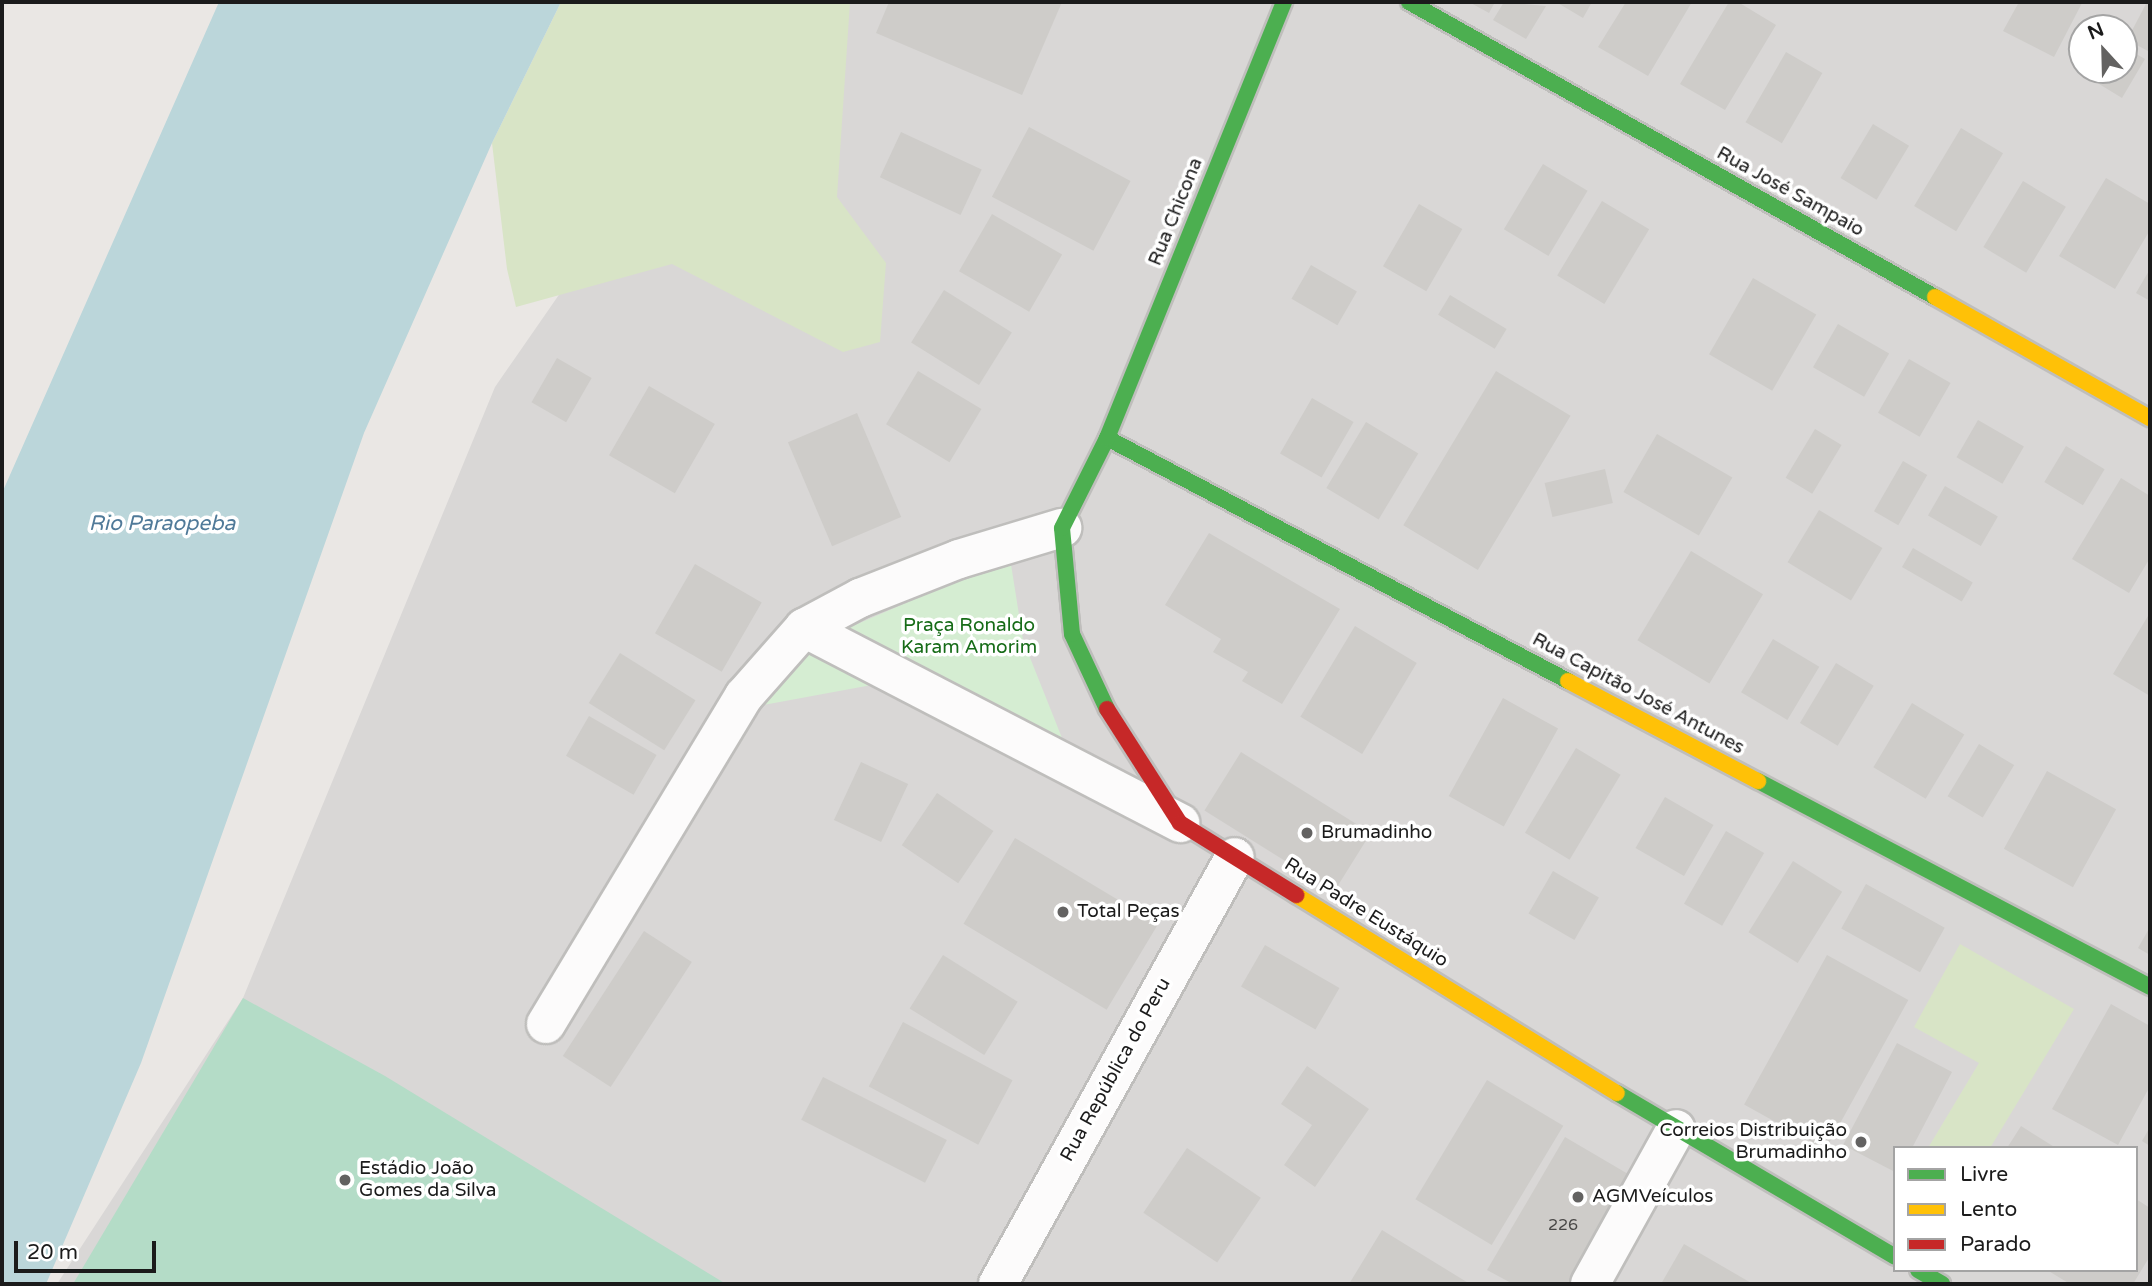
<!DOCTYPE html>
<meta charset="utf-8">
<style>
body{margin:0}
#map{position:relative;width:2152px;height:1286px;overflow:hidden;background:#eae7e4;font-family:"Varela Round",sans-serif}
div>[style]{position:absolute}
.residential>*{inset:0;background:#d9d7d6}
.grass>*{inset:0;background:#d8e4c6}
.park>*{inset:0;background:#d5edd2}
.pitch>*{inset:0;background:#b4dcc7}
.water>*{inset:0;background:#bbd6da}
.building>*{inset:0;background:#ceccc9;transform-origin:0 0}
.roads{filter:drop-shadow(2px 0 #bfbebc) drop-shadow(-2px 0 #bfbebc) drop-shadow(0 2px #bfbebc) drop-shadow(0 -2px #bfbebc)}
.street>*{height:38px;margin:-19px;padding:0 19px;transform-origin:19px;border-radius:19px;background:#fcfbfb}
.fast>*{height:16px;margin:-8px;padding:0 8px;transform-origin:8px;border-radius:8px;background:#4caf50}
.slow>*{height:16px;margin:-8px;padding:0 8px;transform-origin:8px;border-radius:8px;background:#ffc107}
.jam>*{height:16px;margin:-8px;padding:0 8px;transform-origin:8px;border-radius:8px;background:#c62828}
.dots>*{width:19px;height:19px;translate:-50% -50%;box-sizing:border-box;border:4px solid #fff;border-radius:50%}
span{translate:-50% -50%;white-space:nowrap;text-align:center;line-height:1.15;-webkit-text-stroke:7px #fff;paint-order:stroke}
.number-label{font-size:16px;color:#484746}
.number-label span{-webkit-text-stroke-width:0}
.street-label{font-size:19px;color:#1b1b1b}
.park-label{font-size:19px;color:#176c18}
.poi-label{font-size:19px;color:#1b1b1b}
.left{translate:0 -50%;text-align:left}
.right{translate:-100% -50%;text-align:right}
.water-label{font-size:21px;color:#507a99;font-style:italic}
.frame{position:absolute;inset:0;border:4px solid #1b1b1b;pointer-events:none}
.legend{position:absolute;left:1893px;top:1146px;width:245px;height:126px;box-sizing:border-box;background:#fff;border:2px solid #a4a4a4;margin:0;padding:9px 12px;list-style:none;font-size:21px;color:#1b1b1b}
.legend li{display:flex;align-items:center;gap:14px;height:35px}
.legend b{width:35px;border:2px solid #a4a4a4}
.north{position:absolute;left:2068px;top:14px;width:70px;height:70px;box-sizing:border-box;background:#fff;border:2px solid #a4a4a4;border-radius:50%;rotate:338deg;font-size:19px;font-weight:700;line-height:28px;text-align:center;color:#1b1b1b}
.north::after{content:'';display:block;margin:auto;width:24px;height:32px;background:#636261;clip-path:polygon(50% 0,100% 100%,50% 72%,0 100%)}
.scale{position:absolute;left:14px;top:1241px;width:142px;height:32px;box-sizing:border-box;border:4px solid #1b1b1b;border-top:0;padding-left:9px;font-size:21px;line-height:24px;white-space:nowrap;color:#1b1b1b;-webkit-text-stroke:5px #fff;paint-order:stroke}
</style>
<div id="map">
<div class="residential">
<i style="clip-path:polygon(evenodd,762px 2px,2150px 2px,2150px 1284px,57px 1284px,243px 998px,495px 387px,762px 2px,2082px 28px,2124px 28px,2124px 70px,2082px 70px,2082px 28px,762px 2px,1895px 1148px,2136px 1148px,2136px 1270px,1895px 1270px,1895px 1148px)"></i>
</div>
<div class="grass">
<i style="clip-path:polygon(561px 2px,850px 2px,837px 197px,886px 263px,880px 342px,843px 352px,672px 264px,516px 307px,507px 269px,492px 143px)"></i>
<i style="clip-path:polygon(1960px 944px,2074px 1009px,1990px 1148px,1928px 1148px,1979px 1063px,1914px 1027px)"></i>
</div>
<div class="park">
<i style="clip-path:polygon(1010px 558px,1023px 640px,1066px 748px,841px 631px)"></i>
<i style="clip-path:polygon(807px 638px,888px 682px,747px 708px)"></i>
</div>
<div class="pitch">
<i style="clip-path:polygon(243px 998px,385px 1076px,726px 1284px,73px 1284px)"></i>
</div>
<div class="water">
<i style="clip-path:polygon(219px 2px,561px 2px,492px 143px,364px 433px,141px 1063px,46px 1284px,2px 1284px,2px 493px)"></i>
</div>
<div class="building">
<i style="clip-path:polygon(889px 2px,1062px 2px,1022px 95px,876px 33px)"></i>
<i style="clip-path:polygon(1469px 2px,1495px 2px,1489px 13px)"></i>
<i style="clip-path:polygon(1504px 2px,1546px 6px,1526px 39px,1493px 20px)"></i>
<i style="clip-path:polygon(1556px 2px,1592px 2px,1583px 18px)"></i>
<i style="clip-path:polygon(1626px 2px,1692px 2px,1648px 76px,1598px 47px)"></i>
<i style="clip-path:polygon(1729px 2px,1738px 2px,1776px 25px,1725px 110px,1680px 84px)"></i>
<i style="clip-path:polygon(2019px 2px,2082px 3px,2054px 57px,2003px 31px)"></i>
<i style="clip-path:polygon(2147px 2px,2150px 2px,2150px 52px,2127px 40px)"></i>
<i style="clip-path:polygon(2124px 47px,2145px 59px,2122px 98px,2086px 76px,2089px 70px,2124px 70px)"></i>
<i style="left:1786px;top:52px;width:42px;height:81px;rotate:30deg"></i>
<i style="left:1873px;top:124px;width:42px;height:63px;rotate:31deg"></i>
<i style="left:1029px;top:127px;width:115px;height:79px;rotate:28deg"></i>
<i style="left:1961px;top:128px;width:49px;height:91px;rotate:31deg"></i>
<i style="left:901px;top:132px;width:89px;height:50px;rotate:25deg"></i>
<i style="left:1543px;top:164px;width:52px;height:76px;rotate:31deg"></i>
<i style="clip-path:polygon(2106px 178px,2150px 204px,2150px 230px,2115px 289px,2059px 256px)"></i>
<i style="left:2023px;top:181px;width:50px;height:77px;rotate:31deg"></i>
<i style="left:1602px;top:201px;width:55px;height:87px;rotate:31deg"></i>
<i style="left:1419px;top:204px;width:50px;height:72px;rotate:30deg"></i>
<i style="left:992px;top:214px;width:81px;height:66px;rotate:30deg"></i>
<i style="left:1311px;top:265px;width:53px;height:39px;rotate:30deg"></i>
<i style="clip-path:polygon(2150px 269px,2150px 301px,2136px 293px)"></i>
<i style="left:1753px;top:278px;width:73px;height:88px;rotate:30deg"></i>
<i style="left:944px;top:290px;width:80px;height:62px;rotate:32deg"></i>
<i style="left:1450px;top:295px;width:66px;height:23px;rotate:31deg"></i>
<i style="left:1838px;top:324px;width:59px;height:50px;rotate:30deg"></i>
<i style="left:557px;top:358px;width:40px;height:51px;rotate:30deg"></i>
<i style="left:1909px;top:359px;width:48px;height:62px;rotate:30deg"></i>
<i style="left:918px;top:371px;width:74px;height:62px;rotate:31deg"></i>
<i style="left:1496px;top:371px;width:87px;height:180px;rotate:31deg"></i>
<i style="left:649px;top:386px;width:76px;height:80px;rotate:30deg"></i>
<i style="left:1312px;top:398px;width:48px;height:64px;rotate:30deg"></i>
<i style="left:857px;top:413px;width:113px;height:75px;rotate:67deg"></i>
<i style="left:1978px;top:420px;width:53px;height:43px;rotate:30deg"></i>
<i style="left:1366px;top:422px;width:61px;height:77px;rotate:31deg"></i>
<i style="left:1815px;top:429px;width:31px;height:57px;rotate:31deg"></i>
<i style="left:1657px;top:434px;width:87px;height:67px;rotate:30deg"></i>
<i style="left:2066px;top:446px;width:45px;height:42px;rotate:31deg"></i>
<i style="left:1903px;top:461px;width:28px;height:58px;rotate:30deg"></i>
<i style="left:1605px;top:469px;width:35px;height:62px;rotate:77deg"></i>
<i style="clip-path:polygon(2121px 478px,2150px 496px,2150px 558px,2129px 593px,2072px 559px)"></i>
<i style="left:1945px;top:486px;width:61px;height:34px;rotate:30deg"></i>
<i style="left:1819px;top:510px;width:74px;height:61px;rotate:31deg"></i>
<i style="clip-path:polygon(1209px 533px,1340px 609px,1282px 704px,1242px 681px,1248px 672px,1213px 652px,1221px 639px,1165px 605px)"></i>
<i style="left:1913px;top:548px;width:69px;height:22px;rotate:30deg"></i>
<i style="left:1691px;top:551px;width:84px;height:104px;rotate:31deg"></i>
<i style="left:695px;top:564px;width:77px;height:80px;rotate:30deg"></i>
<i style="clip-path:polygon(2148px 616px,2150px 617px,2150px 696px,2113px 674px)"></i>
<i style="left:1355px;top:626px;width:72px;height:106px;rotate:31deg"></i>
<i style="left:1773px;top:639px;width:54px;height:62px;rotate:31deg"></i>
<i style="left:620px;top:653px;width:89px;height:59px;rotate:32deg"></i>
<i style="left:1836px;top:663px;width:44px;height:70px;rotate:31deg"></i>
<i style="left:1503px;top:698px;width:63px;height:112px;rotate:29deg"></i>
<i style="left:1912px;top:703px;width:61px;height:75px;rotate:31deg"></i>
<i style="left:589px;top:716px;width:78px;height:46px;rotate:30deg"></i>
<i style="left:1979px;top:744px;width:41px;height:61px;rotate:31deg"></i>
<i style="left:1576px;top:748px;width:52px;height:99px;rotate:31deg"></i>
<i style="left:1241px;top:752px;width:153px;height:69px;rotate:32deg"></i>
<i style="left:861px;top:762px;width:52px;height:64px;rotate:25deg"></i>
<i style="left:2047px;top:771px;width:79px;height:89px;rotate:29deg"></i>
<i style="left:937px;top:793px;width:68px;height:63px;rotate:34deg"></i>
<i style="left:1665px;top:797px;width:56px;height:59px;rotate:30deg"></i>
<i style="left:1726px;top:831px;width:44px;height:84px;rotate:30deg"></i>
<i style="left:1015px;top:838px;width:167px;height:100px;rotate:31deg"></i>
<i style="left:1793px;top:861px;width:58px;height:84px;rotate:32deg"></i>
<i style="left:1553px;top:871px;width:53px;height:49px;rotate:30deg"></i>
<i style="left:1866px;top:884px;width:90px;height:51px;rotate:29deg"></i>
<i style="clip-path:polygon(2150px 927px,2150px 955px,2138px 948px)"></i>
<i style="left:644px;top:931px;width:57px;height:149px;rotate:33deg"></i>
<i style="left:1265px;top:945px;width:86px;height:48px;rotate:30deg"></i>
<i style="left:943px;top:955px;width:88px;height:63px;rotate:32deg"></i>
<i style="left:1827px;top:955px;width:93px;height:171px;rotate:29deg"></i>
<i style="clip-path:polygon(2111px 1004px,2150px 1026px,2150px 1086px,2118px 1145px,2052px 1109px)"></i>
<i style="left:903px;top:1022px;width:124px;height:73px;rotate:28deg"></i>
<i style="clip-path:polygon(1897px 1043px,1952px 1072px,1912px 1148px,1895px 1148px,1895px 1172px,1843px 1145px)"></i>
<i style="clip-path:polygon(1307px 1066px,1369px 1109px,1315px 1187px,1284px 1165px,1312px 1125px,1281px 1104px)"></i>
<i style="left:823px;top:1077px;width:139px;height:48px;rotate:27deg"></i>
<i style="left:1487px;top:1080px;width:89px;height:139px;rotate:31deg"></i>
<i style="clip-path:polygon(2021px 1126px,2056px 1148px,2007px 1148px)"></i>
<i style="clip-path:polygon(2150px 1127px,2150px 1146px,2142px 1141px)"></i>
<i style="clip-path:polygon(1565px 1137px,1640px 1181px,1578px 1284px,1513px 1284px,1487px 1270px)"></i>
<i style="left:1187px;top:1148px;width:89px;height:78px;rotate:34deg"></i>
<i style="clip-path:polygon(2136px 1199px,2150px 1208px,2150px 1256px,2133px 1284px,2070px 1284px,2047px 1270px,2136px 1270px)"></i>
<i style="clip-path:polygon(1382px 1230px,1470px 1284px,1349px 1284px)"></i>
<i style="clip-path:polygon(1684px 1244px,1753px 1284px,1661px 1284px)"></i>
</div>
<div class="roads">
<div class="street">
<i style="left:804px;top:628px;width:424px;rotate:27.4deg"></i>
<i style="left:546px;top:1024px;width:383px;rotate:-58.9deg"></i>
<i style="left:744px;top:696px;width:91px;rotate:-48.6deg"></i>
<i style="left:804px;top:628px;width:64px;rotate:-28.2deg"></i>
<i style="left:860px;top:598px;width:106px;rotate:-21.5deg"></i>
<i style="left:959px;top:559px;width:108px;rotate:-16.8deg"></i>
<i style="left:998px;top:1284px;width:488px;rotate:-61deg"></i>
<i style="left:1590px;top:1284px;width:177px;rotate:-61deg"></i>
</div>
<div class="fast">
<i style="left:1409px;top:2px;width:603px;rotate:29.29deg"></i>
<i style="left:1107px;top:438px;width:521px;rotate:27.79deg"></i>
<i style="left:1107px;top:709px;width:83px;rotate:-115deg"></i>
<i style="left:1072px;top:634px;width:106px;rotate:-95.4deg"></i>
<i style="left:1062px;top:528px;width:101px;rotate:-63.4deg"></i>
<i style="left:1107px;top:438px;width:471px;rotate:-67.9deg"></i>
<i style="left:1758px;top:781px;width:443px;rotate:27.7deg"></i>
<i style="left:1617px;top:1093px;width:323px;rotate:30.5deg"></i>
<i style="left:1918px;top:1270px;width:28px;rotate:30deg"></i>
</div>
<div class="slow">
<i style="left:1935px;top:297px;width:247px;rotate:29.4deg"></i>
<i style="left:1568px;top:681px;width:215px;rotate:27.8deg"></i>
<i style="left:1296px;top:895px;width:377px;rotate:31.7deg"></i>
</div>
<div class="jam">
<i style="left:1107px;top:709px;width:135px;rotate:57.4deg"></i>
<i style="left:1180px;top:823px;width:137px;rotate:31.8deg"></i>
</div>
</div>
<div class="dots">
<i style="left:1307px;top:833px;background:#636261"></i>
<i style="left:1063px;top:912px;background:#636261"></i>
<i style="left:1861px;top:1142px;background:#636261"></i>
<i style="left:345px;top:1180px;background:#636261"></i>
<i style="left:1578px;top:1197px;background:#636261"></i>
</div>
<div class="number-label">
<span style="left:1563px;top:1225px">226</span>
</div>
<div class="street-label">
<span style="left:1790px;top:192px;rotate:29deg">Rua José Sampaio</span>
<span style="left:1176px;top:212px;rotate:-68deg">Rua Chicona</span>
<span style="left:1638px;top:694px;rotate:28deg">Rua Capitão José Antunes</span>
<span style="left:1366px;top:913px;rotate:32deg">Rua Padre Eustáquio</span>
<span style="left:1116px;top:1070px;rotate:-61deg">Rua República do Peru</span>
</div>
<div class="park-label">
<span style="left:969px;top:637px">Praça Ronaldo<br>Karam Amorim</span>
</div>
<div class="poi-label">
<span class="left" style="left:1321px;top:833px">Brumadinho</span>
<span class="left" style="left:1077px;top:912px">Total Peças</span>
<span class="right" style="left:1847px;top:1142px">Correios Distribuição<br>Brumadinho</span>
<span class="left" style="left:359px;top:1180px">Estádio João<br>Gomes da Silva</span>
<span class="left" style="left:1592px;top:1197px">AGMVeículos</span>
</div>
<div class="water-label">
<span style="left:162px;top:524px">Rio Paraopeba</span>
</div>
<div class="frame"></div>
<ul class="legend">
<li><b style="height:9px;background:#4caf50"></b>Livre</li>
<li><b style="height:9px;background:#ffc107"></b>Lento</li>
<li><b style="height:9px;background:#c62828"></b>Parado</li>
</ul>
<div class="north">N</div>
<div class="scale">20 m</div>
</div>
